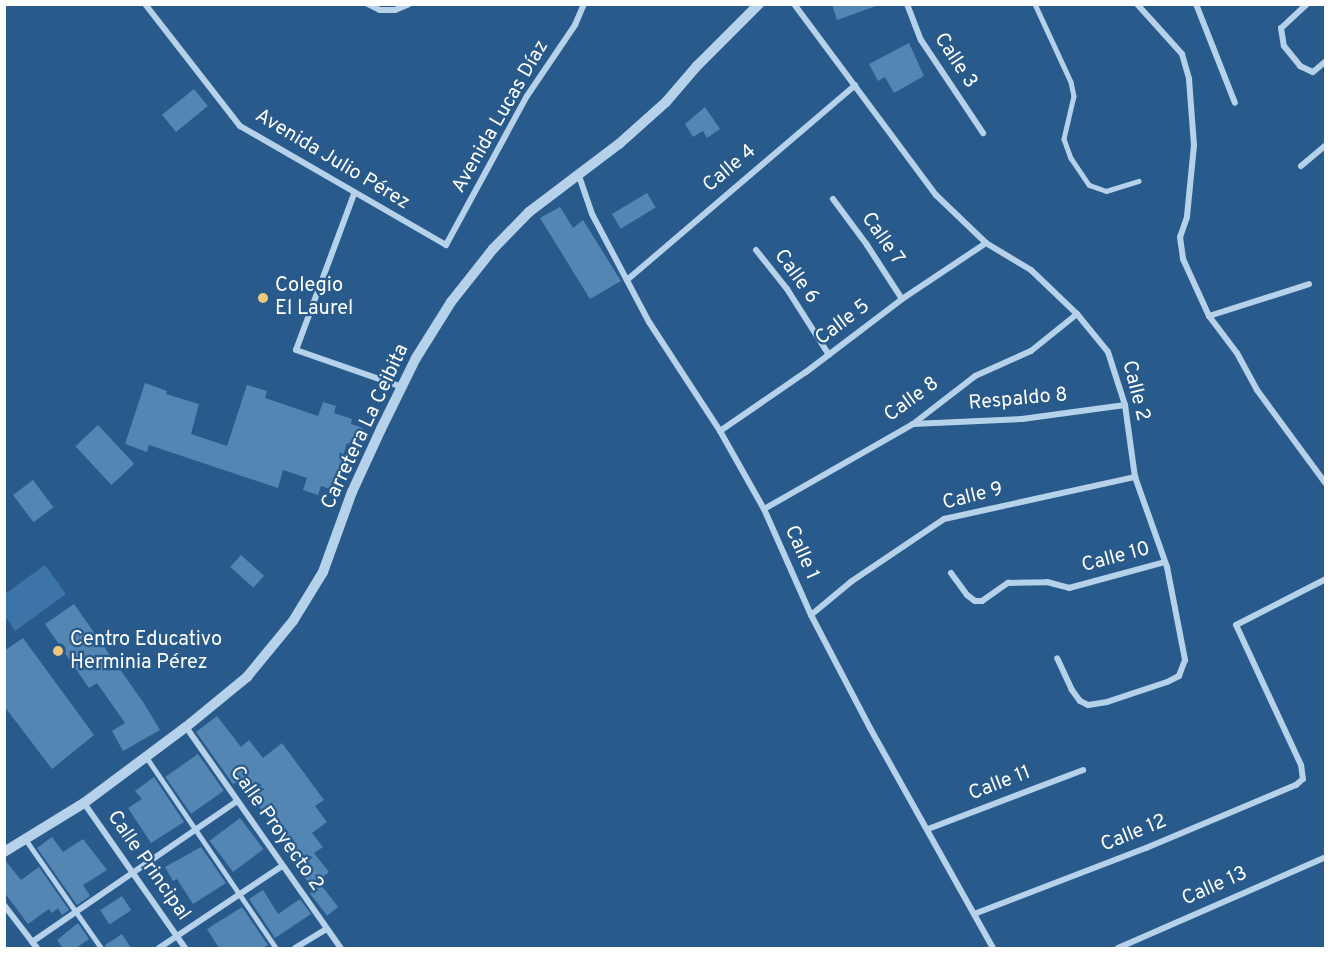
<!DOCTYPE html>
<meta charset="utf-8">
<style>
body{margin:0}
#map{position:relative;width:1330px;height:953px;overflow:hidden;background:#285a8b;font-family:Overpass,sans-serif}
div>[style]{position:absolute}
.green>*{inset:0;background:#3c74a8}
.building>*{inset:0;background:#5486b3;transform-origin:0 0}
.service>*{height:4.5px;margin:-2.25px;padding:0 2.25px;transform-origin:2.25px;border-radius:2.25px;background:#b6d1ea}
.pedestrian>*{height:5px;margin:-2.5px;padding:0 2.5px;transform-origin:2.5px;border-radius:2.5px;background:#b6d1ea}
.minor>*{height:6px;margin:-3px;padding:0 3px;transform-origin:3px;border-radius:3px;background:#b6d1ea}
.tertiary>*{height:10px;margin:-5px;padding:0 5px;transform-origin:5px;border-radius:5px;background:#b6d1ea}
.dots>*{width:16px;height:16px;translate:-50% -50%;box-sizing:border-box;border:3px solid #285a8b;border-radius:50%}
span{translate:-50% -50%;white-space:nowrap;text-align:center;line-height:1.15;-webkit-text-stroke:4.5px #285a8b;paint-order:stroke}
.street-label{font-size:20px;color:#fff}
.poi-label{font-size:20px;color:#fff}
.left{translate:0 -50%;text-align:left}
.frame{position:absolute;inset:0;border:6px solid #fff;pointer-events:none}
</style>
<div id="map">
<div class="green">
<i style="clip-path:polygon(45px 565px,66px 594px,15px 631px,5px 616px,5px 594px)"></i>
</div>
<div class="building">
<i style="clip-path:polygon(832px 4px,875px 4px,876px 6px,837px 20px)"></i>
<i style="clip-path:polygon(909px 43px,924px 76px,894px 93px,885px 77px,878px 81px,869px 64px)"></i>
<i style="left:194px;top:89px;width:22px;height:41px;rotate:51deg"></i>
<i style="clip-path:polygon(705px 107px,720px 129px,707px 138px,703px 131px,693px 137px,685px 124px)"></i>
<i style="left:647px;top:193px;width:17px;height:41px;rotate:59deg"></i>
<i style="clip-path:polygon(560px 207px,573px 228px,583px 220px,621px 281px,590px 299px,540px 218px)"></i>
<i style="clip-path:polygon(145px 383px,167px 391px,166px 394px,199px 404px,191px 434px,227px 446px,247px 385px,267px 391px,265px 398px,318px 416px,323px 402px,336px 406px,334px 413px,352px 419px,351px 424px,363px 428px,357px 446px,347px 443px,332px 490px,321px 486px,318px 495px,303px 490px,307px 478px,283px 470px,278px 488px,149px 445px,147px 452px,125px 444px)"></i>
<i style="left:98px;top:425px;width:53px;height:31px;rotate:47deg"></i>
<i style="left:33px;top:480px;width:34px;height:25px;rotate:53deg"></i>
<i style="left:241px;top:555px;width:31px;height:16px;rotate:42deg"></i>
<i style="clip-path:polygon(74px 604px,143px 702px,160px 730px,123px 751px,112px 731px,125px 723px,97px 683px,89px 688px,45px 624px)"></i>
<i style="clip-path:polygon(23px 638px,94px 735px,52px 769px,4px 706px,4px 651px)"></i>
<i style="clip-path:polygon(217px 716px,241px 747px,249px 740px,263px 758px,282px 743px,324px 800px,315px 806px,327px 822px,312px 833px,323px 847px,314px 853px,329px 872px,311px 886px,291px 859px,298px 854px,256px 803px,253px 805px,236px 782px,233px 784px,196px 732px)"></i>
<i style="left:198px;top:754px;width:45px;height:40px;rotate:55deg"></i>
<i style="clip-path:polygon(154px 777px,184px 822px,151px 843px,128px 808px,142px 799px,135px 791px)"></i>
<i style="left:240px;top:818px;width:39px;height:38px;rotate:53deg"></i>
<i style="clip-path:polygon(52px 837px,63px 852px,83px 839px,107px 870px,83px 885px,90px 896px,77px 905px,37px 848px)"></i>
<i style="clip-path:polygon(201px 847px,226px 883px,193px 904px,177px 879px,173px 881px,165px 867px)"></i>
<i style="clip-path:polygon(4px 859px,21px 880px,39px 867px,69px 910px,62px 915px,58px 908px,52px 913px,49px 909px,28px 924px,4px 892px)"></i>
<i style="left:321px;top:885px;width:28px;height:14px;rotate:52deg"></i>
<i style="clip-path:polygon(263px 890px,278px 914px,300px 899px,311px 914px,275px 938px,249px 899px)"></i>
<i style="left:122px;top:896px;width:17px;height:26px;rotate:57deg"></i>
<i style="clip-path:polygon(242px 907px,268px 945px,263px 948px,219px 948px,207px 929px)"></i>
<i style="clip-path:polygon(78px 923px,89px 939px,76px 948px,63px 948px,57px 940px)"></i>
<i style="clip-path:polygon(122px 934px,131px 948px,106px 948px,105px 945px)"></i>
</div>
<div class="service">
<i style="left:1035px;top:4px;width:86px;rotate:65.2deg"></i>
<i style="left:1071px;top:82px;width:14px;rotate:78deg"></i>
<i style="left:1074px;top:96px;width:44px;rotate:103.1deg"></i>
<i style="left:1064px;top:139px;width:20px;rotate:70deg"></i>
<i style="left:1071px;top:158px;width:32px;rotate:56deg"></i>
<i style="left:1089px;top:185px;width:18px;rotate:19deg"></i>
<i style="left:1106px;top:191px;width:34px;rotate:-17deg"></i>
</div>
<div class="pedestrian">
<i style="left:146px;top:757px;width:231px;rotate:55.8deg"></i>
<i style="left:25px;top:839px;width:133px;rotate:55.1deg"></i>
</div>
<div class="minor">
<i style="left:145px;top:4px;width:155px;rotate:52.1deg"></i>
<i style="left:240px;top:126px;width:238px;rotate:30deg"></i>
<i style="left:446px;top:245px;width:170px;rotate:-61.5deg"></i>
<i style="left:527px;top:96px;width:86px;rotate:-55.9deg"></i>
<i style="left:575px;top:25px;width:23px;rotate:-67deg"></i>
<i style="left:368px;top:4px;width:13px;rotate:27deg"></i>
<i style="left:380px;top:10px;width:15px"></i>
<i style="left:395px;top:10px;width:15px;rotate:-23deg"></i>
<i style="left:794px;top:4px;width:238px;rotate:53.4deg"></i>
<i style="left:936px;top:195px;width:69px;rotate:43.8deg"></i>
<i style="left:986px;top:243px;width:52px;rotate:31deg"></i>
<i style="left:1031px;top:270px;width:64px;rotate:43.7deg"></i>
<i style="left:1077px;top:314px;width:49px;rotate:50.8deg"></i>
<i style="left:1108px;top:352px;width:56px;rotate:72.2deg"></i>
<i style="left:1125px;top:405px;width:73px;rotate:82.1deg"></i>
<i style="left:1135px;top:477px;width:96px;rotate:70.4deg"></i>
<i style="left:1167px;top:567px;width:95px;rotate:79deg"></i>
<i style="left:1185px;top:660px;width:17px;rotate:111deg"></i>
<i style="left:1179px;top:676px;width:13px;rotate:153deg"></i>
<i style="left:1167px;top:682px;width:63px;rotate:161.6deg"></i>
<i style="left:1107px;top:702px;width:19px;rotate:171deg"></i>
<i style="left:1088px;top:705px;width:9px;rotate:-153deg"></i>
<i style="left:1080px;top:701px;width:14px;rotate:-126deg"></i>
<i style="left:1072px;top:690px;width:35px;rotate:-115deg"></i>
<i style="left:907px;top:4px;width:39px;rotate:69deg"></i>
<i style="left:921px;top:40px;width:112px;rotate:56.3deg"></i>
<i style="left:1137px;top:4px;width:67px;rotate:48deg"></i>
<i style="left:1182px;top:54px;width:26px;rotate:74deg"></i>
<i style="left:1189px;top:79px;width:66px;rotate:85.7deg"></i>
<i style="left:1194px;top:145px;width:72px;rotate:95.6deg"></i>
<i style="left:1187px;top:217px;width:21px;rotate:109deg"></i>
<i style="left:1180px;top:237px;width:22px;rotate:82deg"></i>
<i style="left:1183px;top:259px;width:63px;rotate:65.5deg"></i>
<i style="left:1209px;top:316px;width:46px;rotate:52.9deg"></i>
<i style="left:1237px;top:353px;width:42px;rotate:61.6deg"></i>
<i style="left:1257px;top:390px;width:117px;rotate:53.7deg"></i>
<i style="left:1196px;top:4px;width:106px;rotate:68.5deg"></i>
<i style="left:1307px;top:4px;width:35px;rotate:137deg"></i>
<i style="left:1281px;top:28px;width:18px;rotate:81deg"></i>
<i style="left:1284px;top:46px;width:26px;rotate:51deg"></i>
<i style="left:1300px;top:66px;width:14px;rotate:25deg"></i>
<i style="left:1313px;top:72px;width:17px;rotate:-40deg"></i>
<i style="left:1301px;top:166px;width:33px;rotate:-40deg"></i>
<i style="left:578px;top:173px;width:43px;rotate:71.1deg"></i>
<i style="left:592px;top:214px;width:122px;rotate:62.2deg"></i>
<i style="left:649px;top:322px;width:130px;rotate:56.9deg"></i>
<i style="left:720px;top:431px;width:90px;rotate:60.6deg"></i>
<i style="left:764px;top:509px;width:116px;rotate:66.1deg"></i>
<i style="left:811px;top:615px;width:127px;rotate:62.4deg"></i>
<i style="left:870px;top:728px;width:252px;rotate:60.8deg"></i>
<i style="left:354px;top:194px;width:166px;rotate:110.4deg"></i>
<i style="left:296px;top:350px;width:112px;rotate:19.2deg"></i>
<i style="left:833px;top:199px;width:57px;rotate:53.5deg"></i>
<i style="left:867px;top:245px;width:64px;rotate:57.1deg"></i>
<i style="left:756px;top:250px;width:50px;rotate:51.5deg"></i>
<i style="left:787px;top:289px;width:78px;rotate:57.5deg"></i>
<i style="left:627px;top:280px;width:300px;rotate:-40.5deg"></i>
<i style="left:1209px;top:316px;width:105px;rotate:-17.7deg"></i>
<i style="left:913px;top:424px;width:109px;rotate:-2.6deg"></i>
<i style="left:1022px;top:419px;width:104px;rotate:-7.7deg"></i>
<i style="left:720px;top:431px;width:104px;rotate:-34.5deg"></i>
<i style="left:806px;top:372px;width:121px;rotate:-37.2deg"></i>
<i style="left:902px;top:299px;width:101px;rotate:-33.7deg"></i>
<i style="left:764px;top:509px;width:172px;rotate:-29.7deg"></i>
<i style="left:913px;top:424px;width:78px;rotate:-37.7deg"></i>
<i style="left:975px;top:376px;width:61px;rotate:-24.1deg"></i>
<i style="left:1031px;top:351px;width:59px;rotate:-38.8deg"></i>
<i style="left:951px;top:573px;width:27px;rotate:54deg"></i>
<i style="left:967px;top:595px;width:10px;rotate:37deg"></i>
<i style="left:975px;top:601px;width:7px"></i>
<i style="left:982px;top:601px;width:32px;rotate:-35deg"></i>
<i style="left:1008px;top:583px;width:39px;rotate:-1deg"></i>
<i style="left:1047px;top:582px;width:23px;rotate:15deg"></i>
<i style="left:1069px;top:588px;width:99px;rotate:-15.2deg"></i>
<i style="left:811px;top:615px;width:53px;rotate:-39.7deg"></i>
<i style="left:852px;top:581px;width:111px;rotate:-34deg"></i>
<i style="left:944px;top:519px;width:196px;rotate:-12.4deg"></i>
<i style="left:186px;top:727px;width:270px;rotate:55deg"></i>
<i style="left:84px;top:803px;width:177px;rotate:55.1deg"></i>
<i style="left:928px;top:829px;width:166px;rotate:-20.8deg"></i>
<i style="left:4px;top:905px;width:54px;rotate:52.5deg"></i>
<i style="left:974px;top:914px;width:184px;rotate:-21deg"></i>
<i style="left:1146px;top:848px;width:163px;rotate:-22.8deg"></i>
<i style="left:1296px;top:785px;width:9px;rotate:-41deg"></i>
<i style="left:1303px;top:779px;width:14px;rotate:-98deg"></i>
<i style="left:1301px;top:765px;width:154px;rotate:-114.9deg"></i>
<i style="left:1236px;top:625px;width:101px;rotate:-27.1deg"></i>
<i style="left:32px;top:942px;width:247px;rotate:-34.5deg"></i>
<i style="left:159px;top:948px;width:148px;rotate:-33.7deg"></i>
<i style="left:295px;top:948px;width:37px;rotate:-31deg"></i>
<i style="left:1118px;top:948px;width:227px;rotate:-23.6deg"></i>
</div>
<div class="tertiary">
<i style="left:4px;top:852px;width:94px;rotate:-31.5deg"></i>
<i style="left:84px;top:803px;width:127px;rotate:-36.7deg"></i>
<i style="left:186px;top:727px;width:79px;rotate:-39.3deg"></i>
<i style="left:247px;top:677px;width:72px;rotate:-50.6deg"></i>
<i style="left:293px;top:621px;width:57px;rotate:-58.5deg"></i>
<i style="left:323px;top:572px;width:85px;rotate:-70.1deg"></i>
<i style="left:352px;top:492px;width:69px;rotate:-65.3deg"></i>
<i style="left:381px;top:429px;width:79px;rotate:-63.8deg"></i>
<i style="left:416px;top:358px;width:66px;rotate:-58deg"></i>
<i style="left:451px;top:302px;width:68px;rotate:-51.6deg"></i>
<i style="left:493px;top:249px;width:52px;rotate:-45.8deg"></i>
<i style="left:529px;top:212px;width:113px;rotate:-37.1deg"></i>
<i style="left:619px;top:144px;width:63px;rotate:-41.8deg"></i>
<i style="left:666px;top:102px;width:48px;rotate:-49.3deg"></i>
<i style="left:697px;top:66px;width:88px;rotate:-45deg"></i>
</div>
<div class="dots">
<i style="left:263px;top:298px;background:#f2c77c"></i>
<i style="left:58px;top:651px;background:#f2c77c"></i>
</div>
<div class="street-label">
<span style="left:955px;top:61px;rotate:57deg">Calle 3</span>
<span style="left:501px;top:117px;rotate:-60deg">Avenida Lucas Díaz</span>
<span style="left:332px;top:160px;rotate:31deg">Avenida Julio Pérez</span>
<span style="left:730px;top:169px;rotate:-40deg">Calle 4</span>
<span style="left:882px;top:239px;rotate:55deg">Calle 7</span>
<span style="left:796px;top:277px;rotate:54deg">Calle 6</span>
<span style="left:843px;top:323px;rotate:-37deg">Calle 5</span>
<span style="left:1135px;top:391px;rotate:76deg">Calle 2</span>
<span style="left:912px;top:400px;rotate:-36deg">Calle 8</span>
<span style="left:1018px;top:400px;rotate:-5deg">Respaldo 8</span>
<span style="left:366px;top:427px;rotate:-65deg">Carretera La Ceibita</span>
<span style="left:973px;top:497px;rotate:-14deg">Calle 9</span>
<span style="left:801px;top:553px;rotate:66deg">Calle 1</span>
<span style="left:1116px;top:558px;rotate:-15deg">Calle 10</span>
<span style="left:1000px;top:784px;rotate:-21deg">Calle 11</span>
<span style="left:276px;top:829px;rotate:55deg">Calle Proyecto 2</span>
<span style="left:1134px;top:834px;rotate:-22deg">Calle 12</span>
<span style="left:148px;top:866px;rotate:55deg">Calle Principal</span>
<span style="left:1215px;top:887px;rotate:-24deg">Calle 13</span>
</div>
<div class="poi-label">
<span class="left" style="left:275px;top:298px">Colegio<br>El Laurel</span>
<span class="left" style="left:70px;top:652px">Centro Educativo<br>Herminia Pérez</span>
</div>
<div class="frame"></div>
</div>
